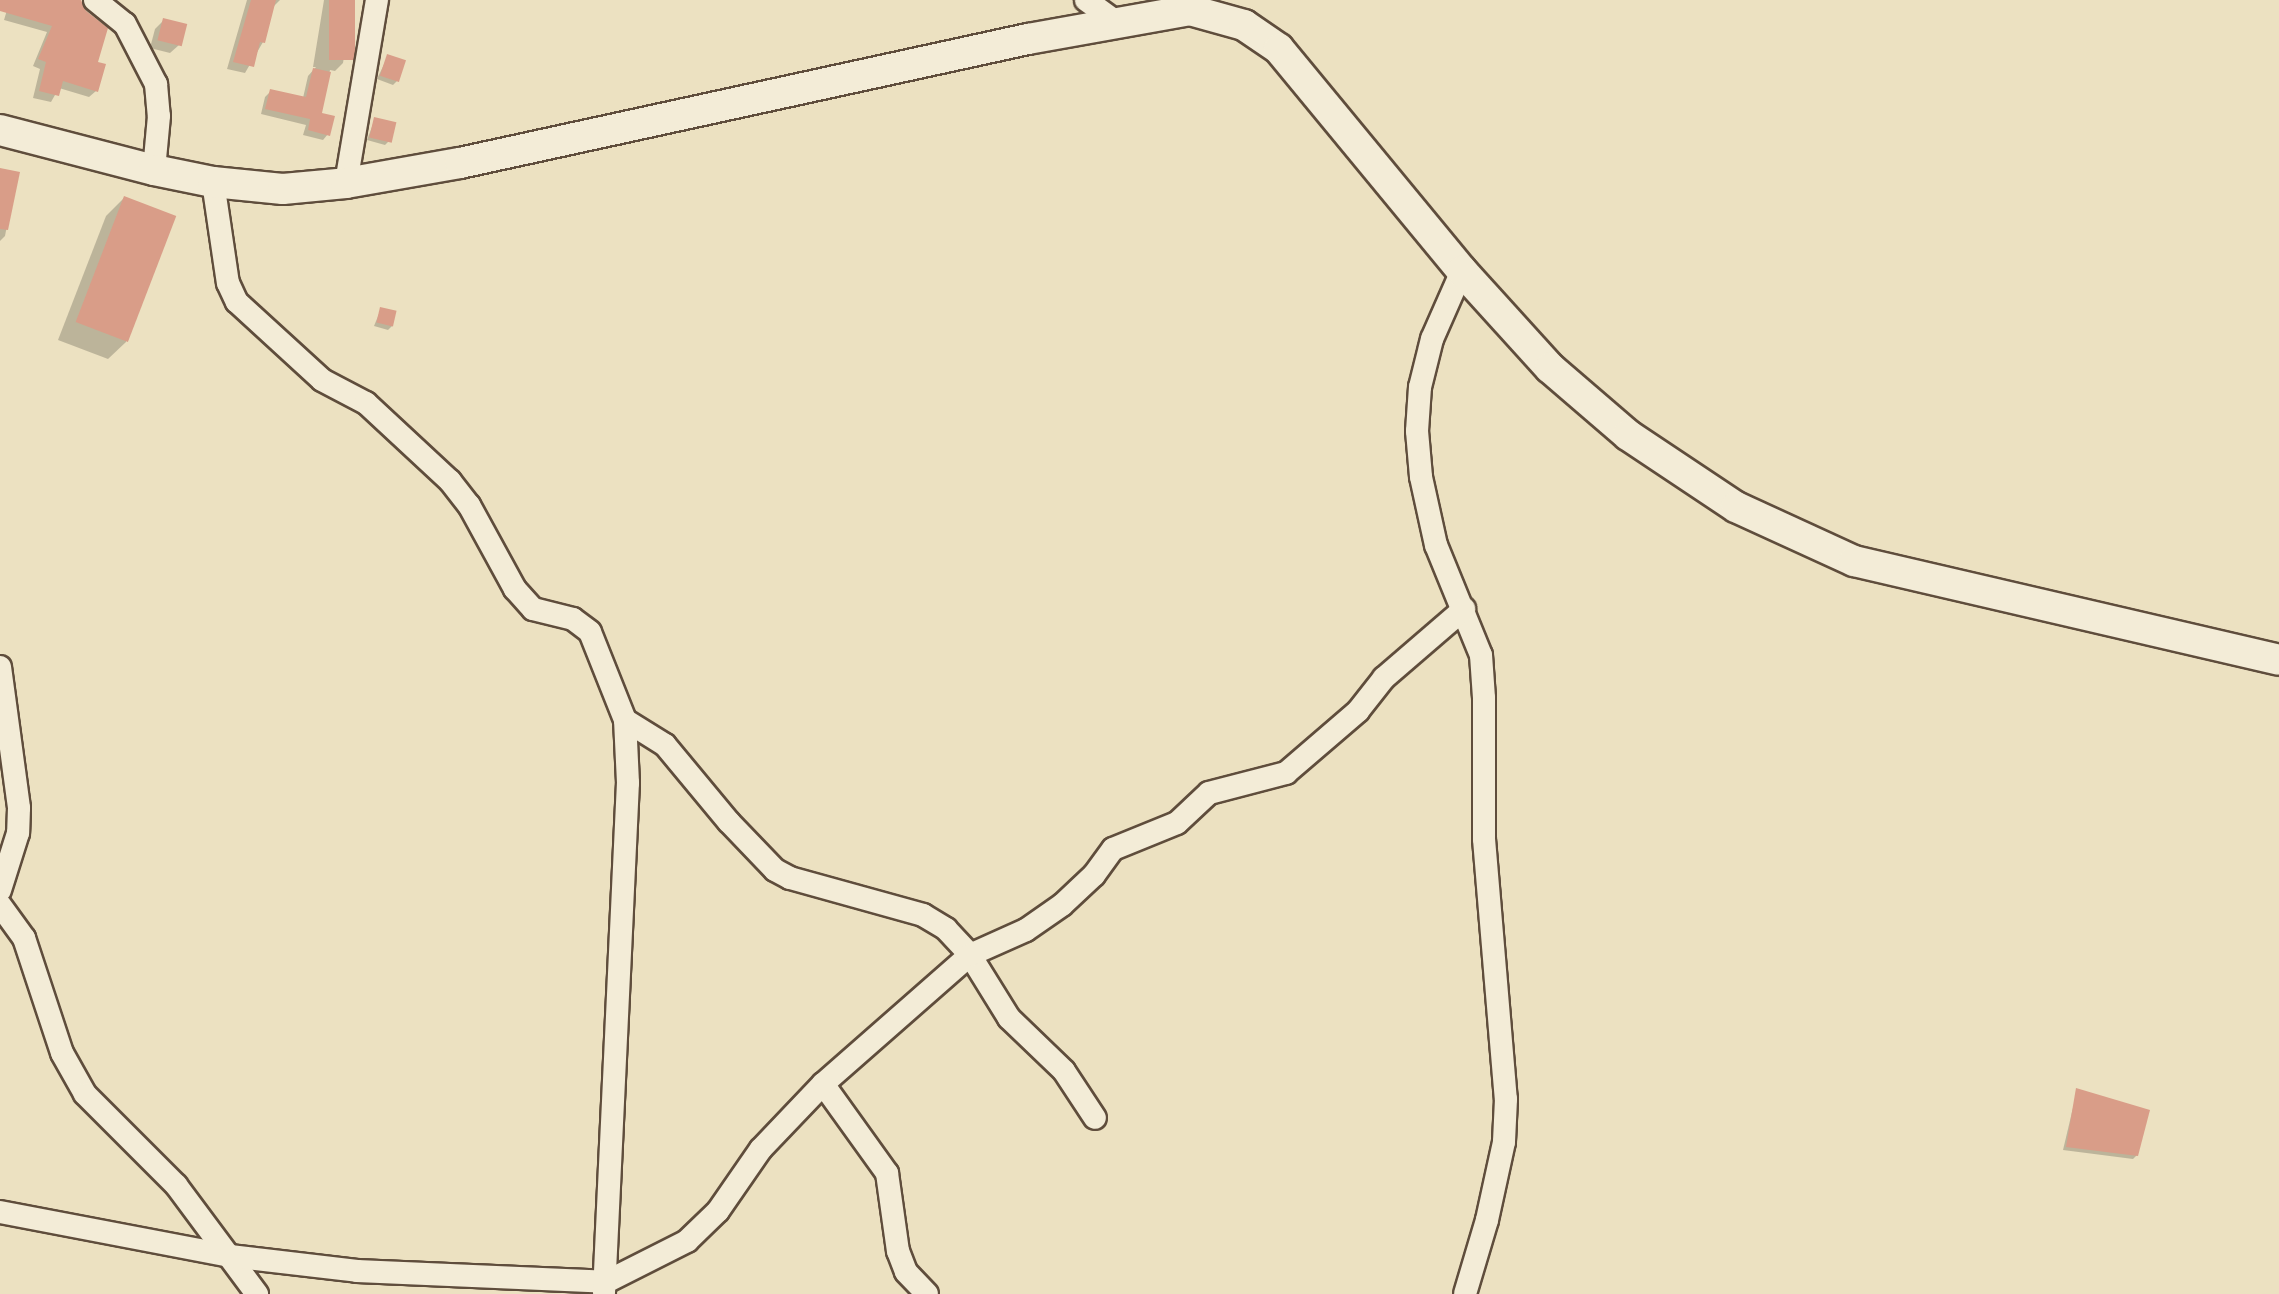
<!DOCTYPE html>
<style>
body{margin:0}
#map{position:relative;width:2279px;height:1294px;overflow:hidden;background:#ece1c1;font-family:Vollkorn,serif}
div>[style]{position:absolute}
.shadow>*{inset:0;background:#0003}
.building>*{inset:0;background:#d99d88;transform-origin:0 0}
.roads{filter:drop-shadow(2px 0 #5f4d3c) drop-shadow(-2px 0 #5f4d3c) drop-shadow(0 2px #5f4d3c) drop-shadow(0 -2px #5f4d3c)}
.street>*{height:22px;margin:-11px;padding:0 11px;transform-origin:11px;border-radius:11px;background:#f3ecd7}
.secondary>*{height:30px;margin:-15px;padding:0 15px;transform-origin:15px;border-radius:15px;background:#f3ecd7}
span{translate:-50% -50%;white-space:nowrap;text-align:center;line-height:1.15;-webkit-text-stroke:6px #f3ecd7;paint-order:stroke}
</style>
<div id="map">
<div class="shadow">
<i style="clip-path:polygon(10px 0,55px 0,81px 6px,106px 29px,95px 63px,96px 91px,89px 97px,59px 88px,51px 102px,33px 98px,40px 69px,33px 66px,47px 32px,4px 20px)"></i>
<i style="clip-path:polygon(247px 0,280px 0,272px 8px,263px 42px,245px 73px,227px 69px)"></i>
<i style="clip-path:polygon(324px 0,353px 0,343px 63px,335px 71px,330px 70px,320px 115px,328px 134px,323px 140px,303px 135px,306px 125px,261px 114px,265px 97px,271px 91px,303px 98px,308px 76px,316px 67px,313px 67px)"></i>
<i style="clip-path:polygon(164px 20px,179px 45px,170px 53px,150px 48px,155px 29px)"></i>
<i style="clip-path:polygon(388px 56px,397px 81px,393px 85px,377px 79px)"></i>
<i style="clip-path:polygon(375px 119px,389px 141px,385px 145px,367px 140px)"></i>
<i style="clip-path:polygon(0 170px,17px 174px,5px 236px,0 241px)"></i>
<i style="clip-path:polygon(124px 198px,126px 342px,108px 359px,58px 340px,106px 216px)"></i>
<i style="clip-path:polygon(381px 309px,392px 326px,388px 330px,374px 326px)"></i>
<i style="clip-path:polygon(2077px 1091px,2137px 1155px,2133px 1159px,2063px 1150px)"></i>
</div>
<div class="building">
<i style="clip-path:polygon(0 0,81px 0,86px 11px,108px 28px,98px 62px,106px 64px,98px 92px,63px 81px,59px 96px,39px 91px,46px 62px,38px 59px,52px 26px,0 11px)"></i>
<i style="clip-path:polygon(251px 0,276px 0,265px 43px,260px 42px,254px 67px,233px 62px)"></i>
<i style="left:329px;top:0;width:26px;height:60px"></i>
<i style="left:163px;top:18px;width:25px;height:23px;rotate:14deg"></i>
<i style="left:387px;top:54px;width:20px;height:23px;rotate:18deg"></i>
<i style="clip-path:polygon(313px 68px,331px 72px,322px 113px,335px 116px,330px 136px,308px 130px,310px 119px,265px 109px,270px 89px,306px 97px)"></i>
<i style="left:374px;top:117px;width:23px;height:21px;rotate:13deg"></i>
<i style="clip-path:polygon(0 168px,20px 172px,8px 230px,0 229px)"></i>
<i style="left:124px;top:196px;width:56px;height:135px;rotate:21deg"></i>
<i style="left:380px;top:307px;width:17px;height:16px;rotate:13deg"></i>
<i style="clip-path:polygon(2076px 1088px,2150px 1110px,2138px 1156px,2066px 1147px)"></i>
</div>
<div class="roads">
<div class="street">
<i style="left:95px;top:0;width:38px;rotate:39deg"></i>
<i style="left:125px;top:24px;width:68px;rotate:62.7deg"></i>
<i style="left:156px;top:84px;width:32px;rotate:85deg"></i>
<i style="left:159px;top:116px;width:54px;rotate:95.3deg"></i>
<i style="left:1086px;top:0;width:37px;rotate:36deg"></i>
<i style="left:213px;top:182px;width:102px;rotate:81.6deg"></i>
<i style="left:228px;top:283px;width:21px;rotate:65deg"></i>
<i style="left:237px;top:302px;width:115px;rotate:42.5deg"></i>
<i style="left:322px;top:380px;width:50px;rotate:27.6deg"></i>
<i style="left:366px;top:403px;width:115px;rotate:42.9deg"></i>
<i style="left:450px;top:481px;width:31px;rotate:52deg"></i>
<i style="left:469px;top:505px;width:96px;rotate:61.3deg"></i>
<i style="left:515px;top:589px;width:27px;rotate:48deg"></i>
<i style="left:533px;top:609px;width:41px;rotate:14deg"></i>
<i style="left:573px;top:619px;width:21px;rotate:37deg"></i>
<i style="left:590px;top:632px;width:95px;rotate:68.3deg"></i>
<i style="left:625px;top:720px;width:47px;rotate:32deg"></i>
<i style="left:665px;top:745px;width:100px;rotate:50.3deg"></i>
<i style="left:729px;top:822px;width:66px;rotate:46.2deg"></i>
<i style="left:775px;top:870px;width:17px;rotate:28deg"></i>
<i style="left:790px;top:878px;width:138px;rotate:15.5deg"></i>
<i style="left:923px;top:915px;width:27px;rotate:31deg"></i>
<i style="left:946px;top:929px;width:35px;rotate:47deg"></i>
<i style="left:970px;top:955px;width:74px;rotate:58.2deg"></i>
<i style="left:1009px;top:1018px;width:76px;rotate:43.9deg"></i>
<i style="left:1064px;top:1071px;width:56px;rotate:56.6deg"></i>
<i style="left:346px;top:183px;width:186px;rotate:-80.4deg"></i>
<i style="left:1462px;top:271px;width:74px;rotate:113.8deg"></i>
<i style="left:1432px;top:339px;width:49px;rotate:104deg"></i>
<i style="left:1420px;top:387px;width:44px;rotate:93.9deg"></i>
<i style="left:1417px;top:431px;width:46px;rotate:85deg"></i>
<i style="left:1421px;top:477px;width:70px;rotate:77.6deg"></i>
<i style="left:1436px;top:545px;width:119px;rotate:67.8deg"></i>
<i style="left:1481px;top:655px;width:43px;rotate:86deg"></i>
<i style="left:1484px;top:698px;width:141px;rotate:90deg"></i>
<i style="left:1484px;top:839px;width:261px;rotate:85.2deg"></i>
<i style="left:1506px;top:1099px;width:43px;rotate:92.7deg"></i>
<i style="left:1504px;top:1142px;width:80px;rotate:102.3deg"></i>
<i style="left:1487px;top:1220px;width:77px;rotate:106.6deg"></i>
<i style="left:0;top:667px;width:142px;rotate:82.3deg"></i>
<i style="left:19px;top:808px;width:25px;rotate:92deg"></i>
<i style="left:18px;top:833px;width:60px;rotate:107.5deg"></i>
<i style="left:0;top:905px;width:41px;rotate:54deg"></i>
<i style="left:24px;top:938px;width:121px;rotate:71.7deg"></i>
<i style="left:62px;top:1053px;width:47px;rotate:60.7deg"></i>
<i style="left:85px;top:1094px;width:129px;rotate:45deg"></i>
<i style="left:176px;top:1185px;width:136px;rotate:53.4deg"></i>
<i style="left:823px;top:1084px;width:110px;rotate:54.3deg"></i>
<i style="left:887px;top:1173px;width:79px;rotate:82deg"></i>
<i style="left:898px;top:1251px;width:22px;rotate:69deg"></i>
<i style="left:906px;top:1272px;width:30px;rotate:46deg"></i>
<i style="left:0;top:1212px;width:234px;rotate:10.8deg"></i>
<i style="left:230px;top:1256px;width:128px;rotate:6.7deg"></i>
<i style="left:357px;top:1271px;width:249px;rotate:2.5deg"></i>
<i style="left:606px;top:1282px;width:91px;rotate:-26.8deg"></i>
<i style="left:687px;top:1241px;width:43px;rotate:-44.1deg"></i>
<i style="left:718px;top:1211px;width:75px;rotate:-55.3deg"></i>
<i style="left:761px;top:1149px;width:90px;rotate:-46.4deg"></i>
<i style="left:823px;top:1084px;width:196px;rotate:-41.3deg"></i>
<i style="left:970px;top:955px;width:61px;rotate:-24.1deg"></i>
<i style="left:1026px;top:930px;width:44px;rotate:-34.8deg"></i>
<i style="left:1062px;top:905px;width:44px;rotate:-43.2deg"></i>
<i style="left:1094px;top:875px;width:32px;rotate:-54deg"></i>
<i style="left:1113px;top:849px;width:69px;rotate:-22.1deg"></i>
<i style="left:1177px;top:823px;width:44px;rotate:-43.2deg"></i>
<i style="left:1209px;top:793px;width:80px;rotate:-14.6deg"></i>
<i style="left:1286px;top:773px;width:95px;rotate:-40.7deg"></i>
<i style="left:1358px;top:711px;width:42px;rotate:-51.8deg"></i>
<i style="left:1384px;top:678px;width:106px;rotate:-40.8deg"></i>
<i style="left:604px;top:1293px;width:511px;rotate:-87.31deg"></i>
<i style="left:628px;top:783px;width:63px;rotate:-92.7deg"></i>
</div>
<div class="secondary">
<i style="left:0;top:130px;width:159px;rotate:14.6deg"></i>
<i style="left:154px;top:170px;width:60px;rotate:11.5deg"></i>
<i style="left:213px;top:182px;width:70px;rotate:5.7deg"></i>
<i style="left:283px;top:189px;width:63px;rotate:-5.4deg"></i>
<i style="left:346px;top:183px;width:116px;rotate:-10deg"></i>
<i style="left:460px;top:163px;width:581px;rotate:-12.32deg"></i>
<i style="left:1028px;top:39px;width:165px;rotate:-10.1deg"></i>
<i style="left:1190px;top:10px;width:56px;rotate:15.5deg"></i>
<i style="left:1244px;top:25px;width:42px;rotate:34.4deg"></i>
<i style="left:1279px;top:49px;width:288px;rotate:50.5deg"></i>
<i style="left:1462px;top:271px;width:131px;rotate:47.8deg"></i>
<i style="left:1550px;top:368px;width:103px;rotate:40.7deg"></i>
<i style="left:1628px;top:435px;width:130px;rotate:33.7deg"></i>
<i style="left:1736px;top:507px;width:130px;rotate:24.6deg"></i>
<i style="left:1854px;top:561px;width:436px;rotate:13.1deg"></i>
</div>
</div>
</div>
